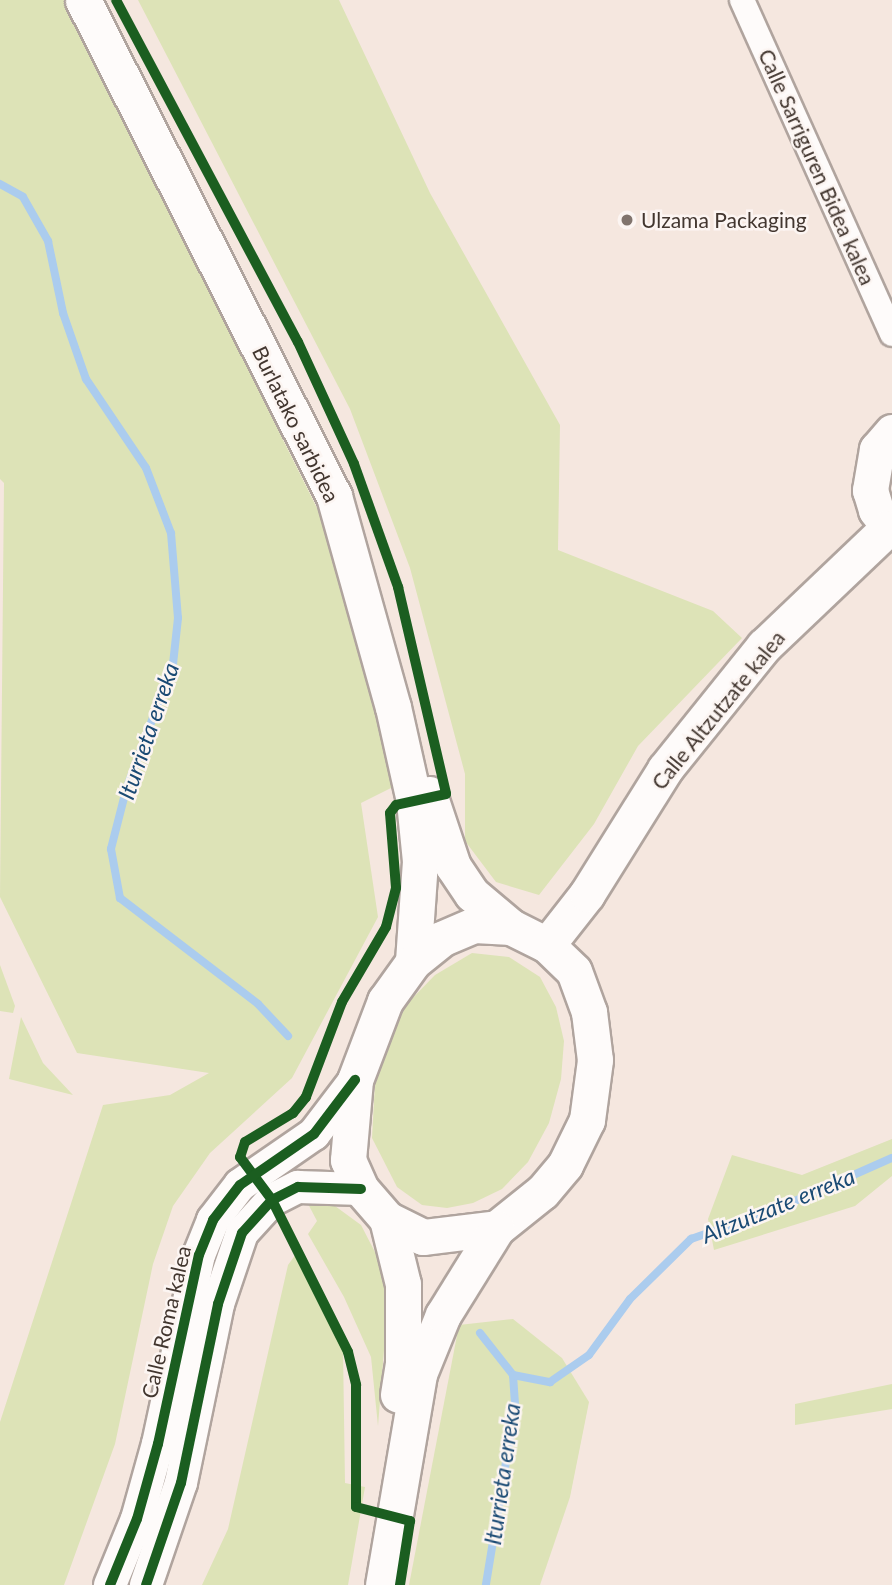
<!DOCTYPE html>
<style>
body{margin:0}
#map{position:relative;width:892px;height:1585px;overflow:hidden;background:#f5e7df;font-family:Lato,sans-serif}
div>[style]{position:absolute}
.green>*{inset:0;background:#dde3b7}
.stream>*{height:8px;margin:-4px;padding:0 4px;transform-origin:4px;border-radius:4px;background:#abccee}
.roads{filter:drop-shadow(2px 0 #b0a49e) drop-shadow(-2px 0 #b0a49e) drop-shadow(0 2px #b0a49e) drop-shadow(0 -2px #b0a49e)}
.minor>*{height:24px;margin:-12px;padding:0 12px;transform-origin:12px;border-radius:12px;background:#fefbfa}
.tertiary>*{height:32px;margin:-16px;padding:0 16px;transform-origin:16px;border-radius:16px;background:#fefbfa}
.secondary>*{height:35px;margin:-17.5px;padding:0 17.5px;transform-origin:17.5px;border-radius:17.5px;background:#fefbfa}
.cycleway>*{height:10px;margin:-5px;padding:0 5px;transform-origin:5px;border-radius:5px;background:#1b5e20}
.dots>*{width:19px;height:19px;translate:-50% -50%;box-sizing:border-box;border:4px solid #fcf5f2;border-radius:50%}
span{translate:-50% -50%;white-space:nowrap;text-align:center;line-height:1.15;-webkit-text-stroke:5px #fcf5f2;paint-order:stroke}
.street-label{font-size:21px;color:#42362f}
.poi-label{font-size:21px;color:#42362f}
.left{translate:0 -50%;text-align:left}
.water-label{font-size:23px;color:#1a4a74;font-style:italic}
</style>
<div id="map">
<div class="green">
<i style="clip-path:polygon(0 0,64px 0,320px 514px,399px 784px,361px 803px,378px 917px,292px 1078px,210px 1153px,173px 1206px,153px 1264px,115px 1444px,64px 1585px,0 1585px,0 1422px,103px 1105px,170px 1095px,209px 1073px,77px 1053px,0 897px,4px 483px,0 479px)"></i>
<i style="clip-path:polygon(138px 0,339px 0,430px 193px,560px 425px,558px 550px,713px 611px,742px 638px,638px 746px,594px 824px,539px 895px,496px 882px,465px 841px,465px 774px,410px 568px,350px 409px)"></i>
<i style="clip-path:polygon(472px 953px,509px 957px,540px 977px,556px 1007px,564px 1041px,561px 1079px,549px 1123px,528px 1162px,502px 1189px,473px 1203px,447px 1208px,422px 1205px,397px 1187px,372px 1138px,376px 1065px,397px 1014px,435px 975px)"></i>
<i style="clip-path:polygon(0 965px,15px 1006px,13px 1013px,0 1011px)"></i>
<i style="clip-path:polygon(21px 1017px,43px 1063px,73px 1095px,9px 1079px)"></i>
<i style="clip-path:polygon(892px 1139px,892px 1176px,855px 1206px,714px 1250px,708px 1219px,732px 1155px,802px 1175px)"></i>
<i style="clip-path:polygon(306px 1200px,335px 1206px,361px 1225px,376px 1254px,388px 1300px,378px 1426px,371px 1357px,344px 1297px,308px 1234px,317px 1221px)"></i>
<i style="clip-path:polygon(296px 1254px,343px 1350px,345px 1483px,365px 1487px,348px 1585px,202px 1585px,228px 1529px,288px 1265px)"></i>
<i style="clip-path:polygon(513px 1319px,562px 1358px,589px 1402px,570px 1497px,540px 1585px,409px 1585px,459px 1325px)"></i>
<i style="clip-path:polygon(892px 1384px,892px 1409px,795px 1425px,795px 1404px)"></i>
</div>
<div class="stream">
<i style="left:0;top:184px;width:26px;rotate:29deg"></i>
<i style="left:23px;top:197px;width:51px;rotate:60.4deg"></i>
<i style="left:48px;top:241px;width:74px;rotate:78.2deg"></i>
<i style="left:63px;top:313px;width:70px;rotate:70.8deg"></i>
<i style="left:86px;top:379px;width:107px;rotate:56deg"></i>
<i style="left:146px;top:468px;width:70px;rotate:69deg"></i>
<i style="left:171px;top:533px;width:85px;rotate:85.3deg"></i>
<i style="left:178px;top:618px;width:46px;rotate:96.2deg"></i>
<i style="left:173px;top:664px;width:134px;rotate:110.5deg"></i>
<i style="left:126px;top:790px;width:61px;rotate:104.3deg"></i>
<i style="left:111px;top:849px;width:50px;rotate:79.6deg"></i>
<i style="left:120px;top:898px;width:174px;rotate:37.5deg"></i>
<i style="left:258px;top:1004px;width:44px;rotate:46.8deg"></i>
<i style="left:480px;top:1333px;width:53px;rotate:51.8deg"></i>
<i style="left:513px;top:1375px;width:32px;rotate:86deg"></i>
<i style="left:515px;top:1407px;width:180px;rotate:99.3deg"></i>
<i style="left:513px;top:1375px;width:38px;rotate:11deg"></i>
<i style="left:550px;top:1382px;width:47px;rotate:-34.7deg"></i>
<i style="left:589px;top:1355px;width:69px;rotate:-53.8deg"></i>
<i style="left:630px;top:1299px;width:86px;rotate:-44.5deg"></i>
<i style="left:691px;top:1239px;width:93px;rotate:-19.4deg"></i>
<i style="left:779px;top:1208px;width:124px;rotate:-23.9deg"></i>
</div>
<div class="roads">
<div class="minor">
<i style="left:742px;top:0;width:366px;rotate:65.8deg"></i>
</div>
<div class="tertiary">
<i style="left:110px;top:1585px;width:71px;rotate:-67.8deg"></i>
<i style="left:137px;top:1519px;width:78px;rotate:-74.4deg"></i>
<i style="left:158px;top:1444px;width:193px;rotate:-77.8deg"></i>
<i style="left:199px;top:1255px;width:38px;rotate:-68deg"></i>
<i style="left:213px;top:1220px;width:44px;rotate:-52.4deg"></i>
<i style="left:240px;top:1185px;width:90px;rotate:-34.6deg"></i>
<i style="left:314px;top:1134px;width:68px;rotate:-52.8deg"></i>
<i style="left:146px;top:1585px;width:108px;rotate:-71.1deg"></i>
<i style="left:181px;top:1483px;width:183px;rotate:-78.3deg"></i>
<i style="left:218px;top:1304px;width:75px;rotate:-71.3deg"></i>
<i style="left:242px;top:1233px;width:45px;rotate:-47.7deg"></i>
<i style="left:272px;top:1200px;width:29px;rotate:-27deg"></i>
<i style="left:298px;top:1187px;width:63px;rotate:1.8deg"></i>
</div>
<div class="secondary">
<i style="left:83px;top:0;width:556px;rotate:63.16deg"></i>
<i style="left:334px;top:496px;width:219px;rotate:74.4deg"></i>
<i style="left:393px;top:707px;width:96px;rotate:77.4deg"></i>
<i style="left:414px;top:801px;width:60px;rotate:84.3deg"></i>
<i style="left:420px;top:861px;width:101px;rotate:94deg"></i>
<i style="left:892px;top:432px;width:23px;rotate:131deg"></i>
<i style="left:877px;top:449px;width:42px;rotate:99.7deg"></i>
<i style="left:870px;top:490px;width:21px;rotate:73deg"></i>
<i style="left:876px;top:510px;width:26px;rotate:53deg"></i>
<i style="left:429px;top:794px;width:76px;rotate:71.6deg"></i>
<i style="left:453px;top:866px;width:34px;rotate:56deg"></i>
<i style="left:472px;top:894px;width:51px;rotate:40.2deg"></i>
<i style="left:474px;top:925px;width:37px;rotate:3deg"></i>
<i style="left:511px;top:927px;width:40px;rotate:26.6deg"></i>
<i style="left:547px;top:945px;width:37px;rotate:44deg"></i>
<i style="left:574px;top:971px;width:44px;rotate:69.9deg"></i>
<i style="left:589px;top:1012px;width:48px;rotate:82.9deg"></i>
<i style="left:595px;top:1060px;width:61px;rotate:97.6deg"></i>
<i style="left:587px;top:1120px;width:50px;rotate:116.1deg"></i>
<i style="left:565px;top:1165px;width:35px;rotate:130deg"></i>
<i style="left:542px;top:1192px;width:58px;rotate:141.3deg"></i>
<i style="left:497px;top:1228px;width:75px;rotate:173.1deg"></i>
<i style="left:423px;top:1237px;width:40px;rotate:-153.4deg"></i>
<i style="left:387px;top:1219px;width:40px;rotate:-131deg"></i>
<i style="left:361px;top:1189px;width:32px;rotate:-114deg"></i>
<i style="left:348px;top:1160px;width:80px;rotate:-85deg"></i>
<i style="left:355px;top:1080px;width:85px;rotate:-69.2deg"></i>
<i style="left:385px;top:1001px;width:48px;rotate:-54.3deg"></i>
<i style="left:413px;top:962px;width:36px;rotate:-39deg"></i>
<i style="left:441px;top:939px;width:36px;rotate:-23deg"></i>
<i style="left:547px;top:945px;width:65px;rotate:-51.9deg"></i>
<i style="left:587px;top:894px;width:147px;rotate:-58deg"></i>
<i style="left:665px;top:769px;width:158px;rotate:-51.2deg"></i>
<i style="left:764px;top:646px;width:171px;rotate:-43.6deg"></i>
<i style="left:387px;top:1219px;width:67px;rotate:76.2deg"></i>
<i style="left:403px;top:1284px;width:79px;rotate:90deg"></i>
<i style="left:403px;top:1363px;width:32px;rotate:99deg"></i>
<i style="left:383px;top:1585px;width:214px;rotate:-80.3deg"></i>
<i style="left:419px;top:1374px;width:64px;rotate:-67.9deg"></i>
<i style="left:443px;top:1315px;width:102px;rotate:-58.2deg"></i>
</div>
</div>
<div class="cycleway">
<i style="left:116px;top:0;width:387px;rotate:62deg"></i>
<i style="left:298px;top:342px;width:134px;rotate:65.3deg"></i>
<i style="left:354px;top:464px;width:131px;rotate:70.3deg"></i>
<i style="left:398px;top:587px;width:212px;rotate:76.9deg"></i>
<i style="left:446px;top:794px;width:51px;rotate:167.6deg"></i>
<i style="left:396px;top:805px;width:10px;rotate:127deg"></i>
<i style="left:390px;top:813px;width:75px;rotate:85.4deg"></i>
<i style="left:396px;top:888px;width:40px;rotate:104.4deg"></i>
<i style="left:386px;top:927px;width:87px;rotate:120.4deg"></i>
<i style="left:342px;top:1002px;width:102px;rotate:110.8deg"></i>
<i style="left:306px;top:1097px;width:21px;rotate:129deg"></i>
<i style="left:293px;top:1113px;width:56px;rotate:148.9deg"></i>
<i style="left:245px;top:1142px;width:16px;rotate:108deg"></i>
<i style="left:240px;top:1157px;width:54px;rotate:53.3deg"></i>
<i style="left:272px;top:1200px;width:170px;rotate:63.4deg"></i>
<i style="left:348px;top:1352px;width:34px;rotate:76deg"></i>
<i style="left:356px;top:1385px;width:122px;rotate:90deg"></i>
<i style="left:356px;top:1507px;width:56px;rotate:14.5deg"></i>
<i style="left:410px;top:1521px;width:65px;rotate:98.9deg"></i>
<i style="left:110px;top:1585px;width:71px;rotate:-67.8deg"></i>
<i style="left:137px;top:1519px;width:78px;rotate:-74.4deg"></i>
<i style="left:158px;top:1444px;width:193px;rotate:-77.8deg"></i>
<i style="left:199px;top:1255px;width:38px;rotate:-68deg"></i>
<i style="left:213px;top:1220px;width:44px;rotate:-52.4deg"></i>
<i style="left:240px;top:1185px;width:90px;rotate:-34.6deg"></i>
<i style="left:314px;top:1134px;width:68px;rotate:-52.8deg"></i>
<i style="left:146px;top:1585px;width:108px;rotate:-71.1deg"></i>
<i style="left:181px;top:1483px;width:183px;rotate:-78.3deg"></i>
<i style="left:218px;top:1304px;width:75px;rotate:-71.3deg"></i>
<i style="left:242px;top:1233px;width:45px;rotate:-47.7deg"></i>
<i style="left:272px;top:1200px;width:29px;rotate:-27deg"></i>
<i style="left:298px;top:1187px;width:63px;rotate:1.8deg"></i>
</div>
<div class="dots">
<i style="left:627px;top:220px;background:#81746d"></i>
</div>
<div class="street-label">
<span style="left:817px;top:167px;rotate:66deg">Calle Sarriguren Bidea kalea</span>
<span style="left:296px;top:424px;rotate:64deg">Burlatako sarbidea</span>
<span style="left:718px;top:710px;rotate:-51deg">Calle Altzutzate kalea</span>
<span style="left:166px;top:1322px;rotate:-77deg">Calle Roma kalea</span>
</div>
<div class="poi-label">
<span class="left" style="left:641px;top:220px">Ulzama Packaging</span>
</div>
<div class="water-label">
<span style="left:148px;top:731px;rotate:-71deg">Iturrieta erreka</span>
<span style="left:778px;top:1205px;rotate:-22deg">Altzutzate erreka</span>
<span style="left:502px;top:1474px;rotate:-82deg">Iturrieta erreka</span>
</div>
</div>
